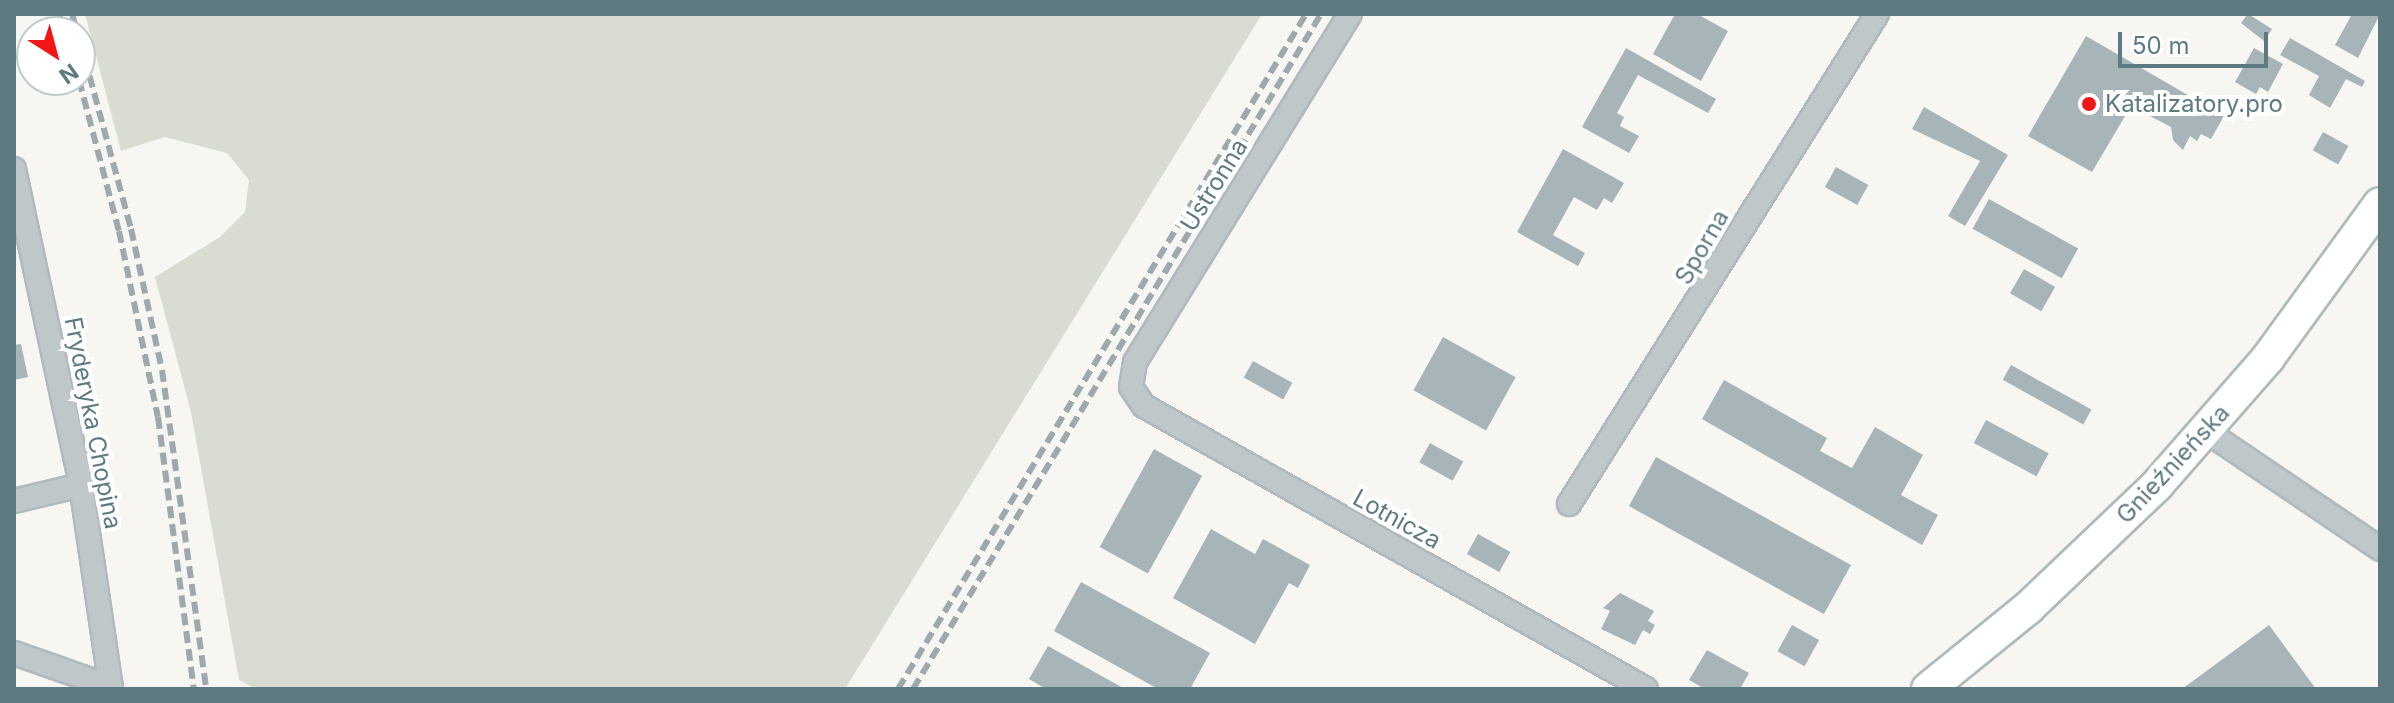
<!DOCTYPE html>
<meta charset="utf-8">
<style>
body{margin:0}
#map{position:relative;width:2394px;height:703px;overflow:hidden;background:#f7f6f2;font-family:Inter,sans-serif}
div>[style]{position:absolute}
.green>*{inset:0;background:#d8dcd1}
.building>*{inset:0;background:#a7b4b8;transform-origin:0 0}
.roads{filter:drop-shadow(2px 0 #b0babc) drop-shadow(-2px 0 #b0babc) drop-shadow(0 2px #b0babc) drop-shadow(0 -2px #b0babc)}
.minor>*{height:22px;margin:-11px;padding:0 11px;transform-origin:11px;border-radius:11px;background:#c0c7c9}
.secondary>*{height:32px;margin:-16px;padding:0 16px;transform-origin:16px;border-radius:16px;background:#fff}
.rail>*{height:6px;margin-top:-3px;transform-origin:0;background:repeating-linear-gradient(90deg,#9da9ac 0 12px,transparent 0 18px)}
.dots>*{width:22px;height:22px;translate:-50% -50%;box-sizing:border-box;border:4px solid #fff;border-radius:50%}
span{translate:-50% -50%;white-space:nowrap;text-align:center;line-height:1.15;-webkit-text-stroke:8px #fff;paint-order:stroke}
.poi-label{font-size:24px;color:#5e7a81}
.left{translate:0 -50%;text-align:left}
.street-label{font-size:24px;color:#5e7a81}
.frame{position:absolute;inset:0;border:16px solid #5e7a81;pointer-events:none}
.north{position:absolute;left:16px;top:16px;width:80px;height:80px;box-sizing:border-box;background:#fff;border:2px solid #bfcacd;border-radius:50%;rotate:144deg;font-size:22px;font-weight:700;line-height:32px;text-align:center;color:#5e7a81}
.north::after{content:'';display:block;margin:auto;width:28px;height:36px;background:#f31617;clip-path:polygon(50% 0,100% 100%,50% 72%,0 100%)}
.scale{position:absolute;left:2118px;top:32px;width:150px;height:36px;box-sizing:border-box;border:4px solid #5e7a81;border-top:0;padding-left:10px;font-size:24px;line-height:28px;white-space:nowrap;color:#5e7a81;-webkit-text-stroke:6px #fff;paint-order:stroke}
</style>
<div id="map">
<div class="green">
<i style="clip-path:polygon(85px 14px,1262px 14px,845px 689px,256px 689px,239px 680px,191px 412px,155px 277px,220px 237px,245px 212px,249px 180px,227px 153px,165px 137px,121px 151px)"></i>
</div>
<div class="building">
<i style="clip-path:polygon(1675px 14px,1697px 14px,1728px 31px,1701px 81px,1653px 54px)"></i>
<i style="clip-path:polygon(2248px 14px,2272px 29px,2264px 41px,2241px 23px)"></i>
<i style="clip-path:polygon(2352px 14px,2380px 14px,2358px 58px,2335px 45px)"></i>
<i style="clip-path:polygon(2086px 36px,2224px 116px,2211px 139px,2201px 134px,2197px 141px,2190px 136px,2183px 150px,2173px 140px,2171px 127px,2131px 106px,2092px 172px,2028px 136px)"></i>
<i style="clip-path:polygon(2290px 38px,2365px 81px,2362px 87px,2346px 79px,2330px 108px,2309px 95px,2319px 76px,2280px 55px)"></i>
<i style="clip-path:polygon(1626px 48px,1716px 99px,1708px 113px,1638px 75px,1617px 113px,1624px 117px,1620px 126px,1639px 136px,1629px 153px,1582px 127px)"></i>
<i style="clip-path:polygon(2254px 48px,2283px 64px,2268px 92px,2260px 87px,2256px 94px,2235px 82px)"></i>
<i style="clip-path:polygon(1924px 107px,2008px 155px,1965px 226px,1948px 216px,1980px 161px,1912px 129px)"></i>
<i style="left:2323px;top:132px;width:29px;height:21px;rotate:29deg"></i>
<i style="clip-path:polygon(1563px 149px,1624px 183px,1612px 203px,1604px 198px,1597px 210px,1574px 197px,1553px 235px,1585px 253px,1578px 266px,1517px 232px)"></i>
<i style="left:1836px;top:167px;width:37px;height:23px;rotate:29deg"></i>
<i style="left:1989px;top:199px;width:102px;height:34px;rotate:29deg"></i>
<i style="left:2024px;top:269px;width:36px;height:28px;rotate:30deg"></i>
<i style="left:1443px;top:337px;width:83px;height:61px;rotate:29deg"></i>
<i style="clip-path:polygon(21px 344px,28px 377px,14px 380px,14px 345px)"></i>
<i style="left:1253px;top:361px;width:45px;height:19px;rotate:29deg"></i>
<i style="left:2011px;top:365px;width:92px;height:17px;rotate:29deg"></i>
<i style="clip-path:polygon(1724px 380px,1827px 438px,1820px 451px,1852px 468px,1875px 427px,1923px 455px,1901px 495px,1938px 515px,1922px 545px,1702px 419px)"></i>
<i style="left:1986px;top:420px;width:71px;height:26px;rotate:28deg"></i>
<i style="left:1430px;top:443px;width:38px;height:22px;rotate:29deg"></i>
<i style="left:1154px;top:449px;width:55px;height:112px;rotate:29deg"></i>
<i style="left:1656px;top:457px;width:223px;height:56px;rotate:29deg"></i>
<i style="clip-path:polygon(1211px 529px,1255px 554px,1263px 539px,1310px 565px,1298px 588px,1289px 583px,1255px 644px,1173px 598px)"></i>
<i style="left:1478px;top:534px;width:37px;height:23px;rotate:29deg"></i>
<i style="clip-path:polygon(1081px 582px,1210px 653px,1190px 689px,1158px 689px,1054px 631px)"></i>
<i style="clip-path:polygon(1620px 593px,1654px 611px,1648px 621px,1655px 625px,1650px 634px,1643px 630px,1635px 645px,1601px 629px,1610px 611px,1603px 608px)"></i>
<i style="left:1792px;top:625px;width:31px;height:30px;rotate:29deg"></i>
<i style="clip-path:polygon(2269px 625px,2316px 689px,2182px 689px)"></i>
<i style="clip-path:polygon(1048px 646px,1125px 689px,1046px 689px,1029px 679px)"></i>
<i style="clip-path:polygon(1707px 650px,1749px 673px,1740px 689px,1705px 689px,1689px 680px)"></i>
</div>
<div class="roads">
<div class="minor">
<i style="left:1350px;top:14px;width:409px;rotate:121.7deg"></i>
<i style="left:1135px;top:362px;width:25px;rotate:99deg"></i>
<i style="left:1131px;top:387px;width:23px;rotate:56deg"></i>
<i style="left:1144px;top:406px;width:576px;rotate:29.41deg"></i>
<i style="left:14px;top:169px;width:323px;rotate:78deg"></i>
<i style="left:81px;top:485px;width:206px;rotate:81.6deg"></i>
<i style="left:2206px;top:431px;width:210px;rotate:34.1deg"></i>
<i style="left:14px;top:501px;width:69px;rotate:-13.4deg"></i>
<i style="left:1569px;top:504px;width:579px;rotate:-57.85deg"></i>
<i style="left:14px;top:653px;width:103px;rotate:19.3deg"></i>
</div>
<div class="secondary">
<i style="left:1928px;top:689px;width:129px;rotate:-39deg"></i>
<i style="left:2028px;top:608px;width:178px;rotate:-43.6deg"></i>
<i style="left:2157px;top:485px;width:169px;rotate:-48.8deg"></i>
<i style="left:2268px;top:358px;width:190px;rotate:-54deg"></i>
</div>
</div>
<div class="rail">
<i style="left:59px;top:14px;width:19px;rotate:74deg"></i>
<i style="left:72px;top:14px;width:19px;rotate:74deg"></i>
<i style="left:80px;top:41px;width:195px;rotate:74.8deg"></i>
<i style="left:131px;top:229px;width:144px;rotate:77.6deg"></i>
<i style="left:162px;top:370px;width:322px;rotate:82.1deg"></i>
<i style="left:79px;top:80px;width:156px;rotate:75.2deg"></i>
<i style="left:119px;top:231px;width:190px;rotate:78.2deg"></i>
<i style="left:158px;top:417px;width:274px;rotate:82.5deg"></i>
<i style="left:898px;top:689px;width:789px;rotate:-58.85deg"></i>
<i style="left:913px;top:689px;width:789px;rotate:-58.85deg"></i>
</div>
<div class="dots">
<i style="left:2089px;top:104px;background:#f31617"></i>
</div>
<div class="poi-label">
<span class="left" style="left:2105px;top:104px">Katalizatory.pro</span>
</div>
<div class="street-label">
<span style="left:1214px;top:185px;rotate:-58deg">Ustronna</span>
<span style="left:1702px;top:247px;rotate:-60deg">Sporna</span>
<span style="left:93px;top:423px;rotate:79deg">Fryderyka Chopina</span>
<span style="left:2173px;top:464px;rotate:-47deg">Gnieźnieńska</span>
<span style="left:1397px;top:519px;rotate:29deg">Lotnicza</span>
</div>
<div class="frame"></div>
<div class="north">N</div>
<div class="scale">50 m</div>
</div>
